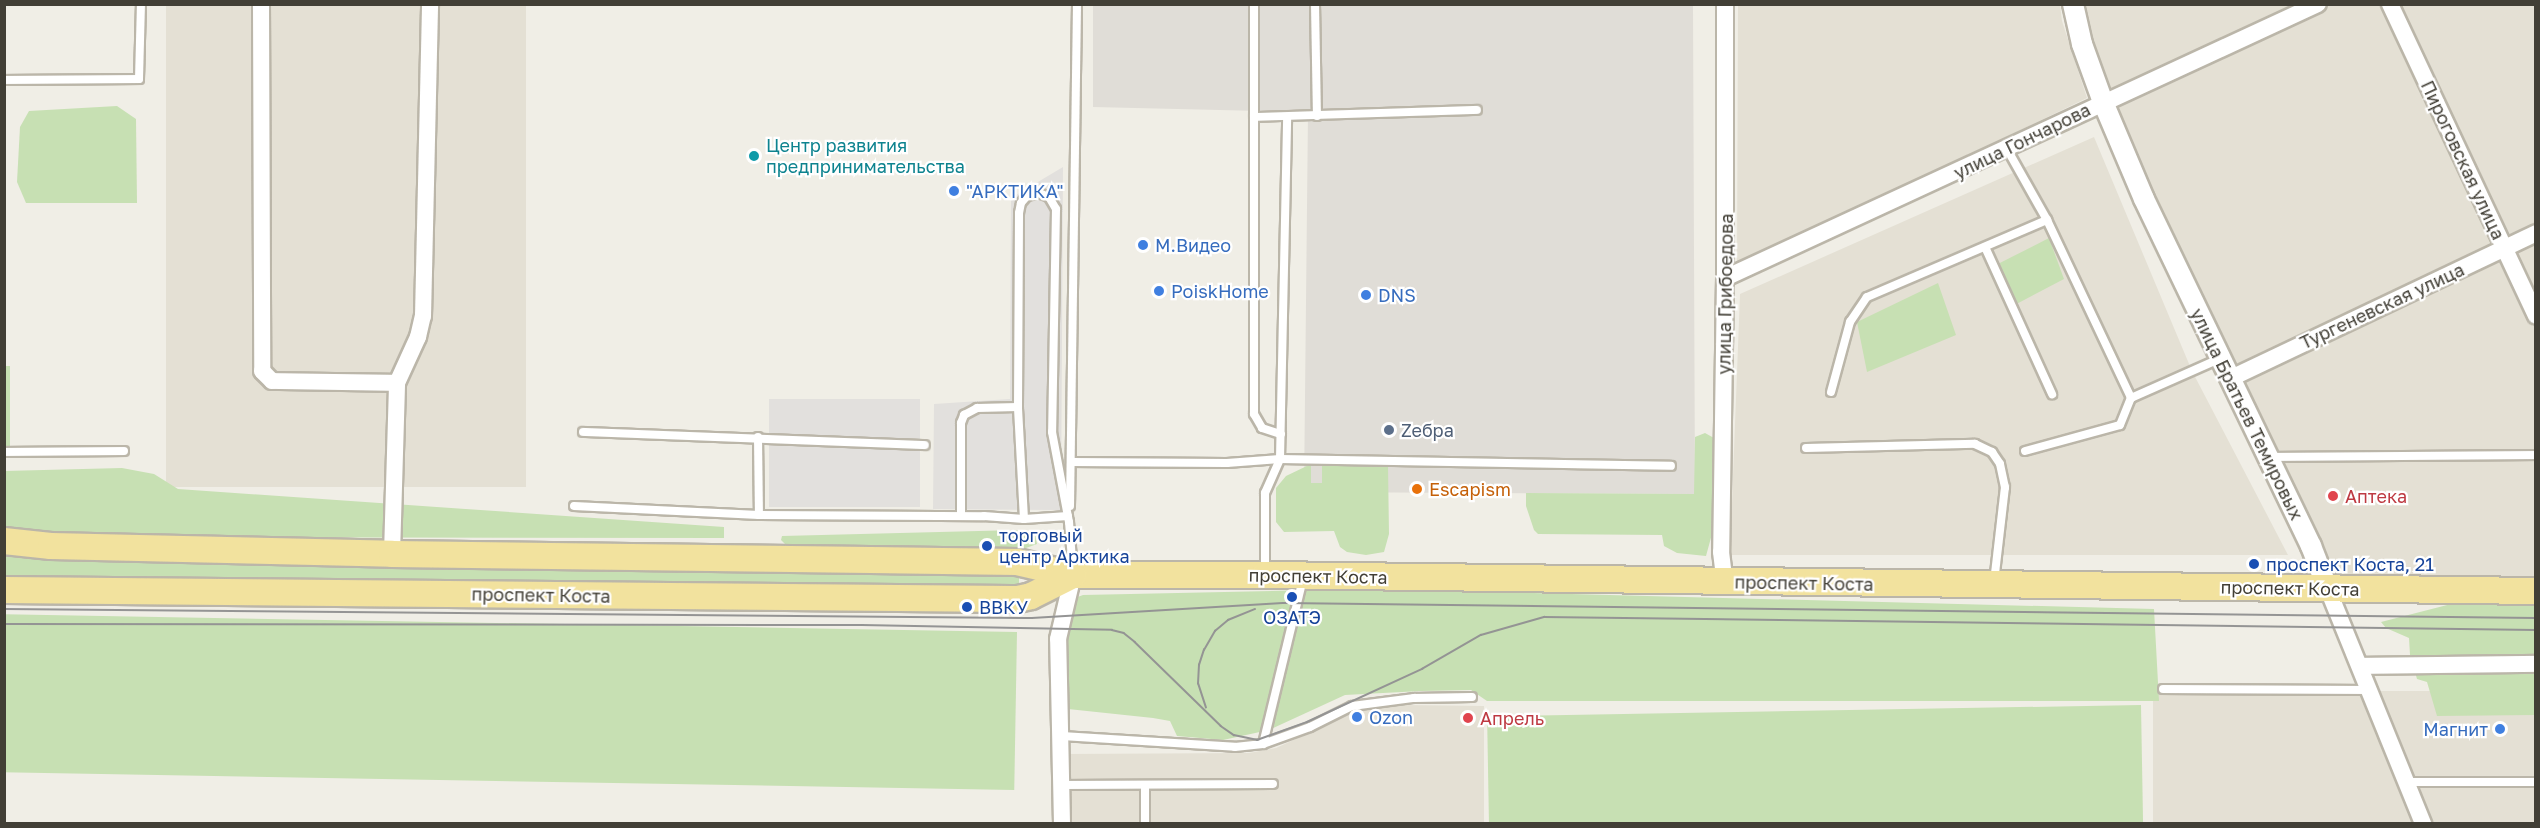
<!DOCTYPE html>
<meta charset="utf-8">
<style>
body{margin:0}
#map{position:relative;width:2540px;height:828px;overflow:hidden;background:#f0eee6;font-family:"Golos Text",sans-serif}
div>[style]{position:absolute}
.residential>*{inset:0;background:#e4e0d4;transform-origin:0 0}
.industrial>*{inset:0;background:#e0ddd7}
.green>*{inset:0;background:#c7e0b3;transform-origin:0 0}
.parking>*{inset:0;background:#e2e0dd;transform-origin:0 0}
.roads{filter:drop-shadow(2px 0 #bbb6a9) drop-shadow(-2px 0 #bbb6a9) drop-shadow(0 2px #bbb6a9) drop-shadow(0 -2px #bbb6a9)}
.service>*{height:8px;margin:-4px;padding:0 4px;transform-origin:4px;border-radius:4px;background:#fff}
.minor>*{height:16px;margin:-8px;padding:0 8px;transform-origin:8px;border-radius:8px;background:#fff}
.tertiary>*{height:20px;margin:-10px;padding:0 10px;transform-origin:10px;border-radius:10px;background:#fff}
.primary>*{height:26px;margin:-13px;padding:0 13px;transform-origin:13px;border-radius:13px;background:#f2e29e}
.tram>*{height:1.5px;margin:-0.75px;padding:0 0.75px;transform-origin:0.75px;border-radius:0.75px;background:#949494}
.dots>*{width:16px;height:16px;translate:-50% -50%;box-sizing:border-box;border:3px solid #fff;border-radius:50%}
span{translate:-50% -50%;white-space:nowrap;text-align:center;line-height:1.15;-webkit-text-stroke:4.5px #fff;paint-order:stroke}
.street-label{font-size:18px;color:#423f36}
.culture-label{font-size:18px;color:#0d838f}
.left{translate:0 -50%;text-align:left}
.shop-label{font-size:18px;color:#366cbe}
.right{translate:-100% -50%;text-align:right}
.service-label{font-size:18px;color:#4e5e75}
.food-label{font-size:18px;color:#c56008}
.health-label{font-size:18px;color:#be3a42}
.transit-label{font-size:18px;color:#164399}
.frame{position:absolute;inset:0;border:6px solid #423f36;pointer-events:none}
</style>
<div id="map">
<div class="residential">
<i style="left:166px;top:5px;width:360px;height:482px"></i>
<i style="clip-path:polygon(1738px 5px,2060px 5px,2062px 21px,2087px 98px,1737px 266px)"></i>
<i style="clip-path:polygon(2073px 5px,2535px 5px,2535px 591px,2327px 587px,2219px 359px)"></i>
<i style="clip-path:polygon(2094px 137px,2192px 371px,2288px 555px,1730px 555px,1740px 294px)"></i>
<i style="left:2535px;top:691px;width:132px;height:382px;rotate:90deg"></i>
<i style="clip-path:polygon(1403px 705px,1484px 706px,1484px 823px,1062px 823px,1062px 754px,1249px 753px,1276px 748px,1313px 731px,1351px 708px)"></i>
</div>
<div class="industrial">
<i style="clip-path:polygon(1093px 5px,1693px 5px,1695px 494px,1304px 492px,1308px 112px,1093px 107px)"></i>
</div>
<div class="green">
<i style="clip-path:polygon(117px 106px,136px 119px,137px 203px,26px 203px,17px 182px,20px 127px,29px 111px)"></i>
<i style="clip-path:polygon(2049px 238px,2064px 279px,2007px 309px,1990px 268px)"></i>
<i style="clip-path:polygon(1938px 283px,1956px 335px,1867px 372px,1857px 322px)"></i>
<i style="clip-path:polygon(4px 366px,10px 366px,10px 449px,5px 449px)"></i>
<i style="clip-path:polygon(1705px 433px,1714px 438px,1716px 448px,1712px 534px,1706px 556px,1677px 553px,1664px 546px,1662px 535px,1538px 534px,1534px 530px,1526px 506px,1526px 493px,1694px 494px,1695px 437px)"></i>
<i style="clip-path:polygon(1311px 464px,1311px 483px,1322px 483px,1322px 464px,1388px 465px,1389px 534px,1384px 552px,1366px 555px,1347px 552px,1340px 547px,1334px 531px,1284px 532px,1276px 522px,1276px 488px,1286px 476px)"></i>
<i style="clip-path:polygon(122px 468px,154px 474px,178px 489px,724px 527px,724px 538px,53px 537px,5px 529px,4px 471px)"></i>
<i style="clip-path:polygon(1021px 530px,1035px 534px,1037px 544px,1026px 548px,787px 546px,781px 540px,782px 536px)"></i>
<i style="clip-path:polygon(4px 553px,1019px 573px,1019px 590px,5px 581px)"></i>
<i style="clip-path:polygon(1313px 590px,1491px 592px,2154px 609px,2159px 701px,1487px 701px,1471px 690px,1421px 691px,1345px 695px,1269px 730px,1223px 740px,1177px 736px,1170px 721px,1153px 718px,1068px 709px,1063px 645px,1075px 598px,1083px 595px)"></i>
<i style="clip-path:polygon(2455px 603px,2535px 603px,2535px 715px,2437px 716px,2427px 682px,2417px 679px,2410px 655px,2409px 638px,2386px 628px,2381px 622px)"></i>
<i style="left:1017px;top:632px;width:158px;height:1012px;rotate:91deg"></i>
<i style="left:2141px;top:705px;width:118px;height:654px;rotate:89deg"></i>
</div>
<div class="parking">
<i style="clip-path:polygon(1063px 167px,1061px 510px,933px 509px,934px 404px,1010px 399px,1011px 198px)"></i>
<i style="left:769px;top:399px;width:151px;height:108px"></i>
</div>
<div class="roads">
<div class="service">
<i style="left:1254px;top:4px;width:410px;rotate:90deg"></i>
<i style="left:1254px;top:414px;width:16px;rotate:60deg"></i>
<i style="left:1262px;top:428px;width:20px;rotate:18deg"></i>
<i style="left:1315px;top:4px;width:112px;rotate:89deg"></i>
<i style="left:4px;top:80px;width:135px;rotate:-0.4deg"></i>
<i style="left:139px;top:79px;width:75px;rotate:-88.5deg"></i>
<i style="left:1254px;top:117px;width:223px;rotate:-1.8deg"></i>
<i style="left:2007px;top:149px;width:81px;rotate:60.6deg"></i>
<i style="left:2047px;top:220px;width:197px;rotate:64.7deg"></i>
<i style="left:2131px;top:398px;width:96px;rotate:-23.9deg"></i>
<i style="left:1985px;top:247px;width:162px;rotate:65.5deg"></i>
<i style="left:1831px;top:392px;width:73px;rotate:-74.8deg"></i>
<i style="left:1850px;top:322px;width:30px;rotate:-56deg"></i>
<i style="left:1867px;top:297px;width:196px;rotate:-23.2deg"></i>
<i style="left:583px;top:432px;width:342px;rotate:2.2deg"></i>
<i style="left:758px;top:437px;width:78px;rotate:89.3deg"></i>
<i style="left:1806px;top:448px;width:169px;rotate:-1.4deg"></i>
<i style="left:1975px;top:444px;width:19px;rotate:25deg"></i>
<i style="left:1992px;top:452px;width:14px;rotate:56deg"></i>
<i style="left:2000px;top:464px;width:24px;rotate:78deg"></i>
<i style="left:2005px;top:487px;width:96px;rotate:96.6deg"></i>
<i style="left:2025px;top:451px;width:98px;rotate:-15.3deg"></i>
<i style="left:2120px;top:425px;width:29px;rotate:-68deg"></i>
<i style="left:4px;top:452px;width:120px;rotate:-0.5deg"></i>
<i style="left:2269px;top:457px;width:267px;rotate:-0.4deg"></i>
<i style="left:1071px;top:462px;width:156px;rotate:0.4deg"></i>
<i style="left:1227px;top:463px;width:53px;rotate:-4.3deg"></i>
<i style="left:1280px;top:459px;width:391px;rotate:1deg"></i>
<i style="left:574px;top:506px;width:185px;rotate:2.8deg"></i>
<i style="left:759px;top:515px;width:225px;rotate:0.3deg"></i>
<i style="left:984px;top:516px;width:40px;rotate:4.3deg"></i>
<i style="left:1024px;top:519px;width:44px;rotate:-3.9deg"></i>
<i style="left:1070px;top:506px;width:502px;rotate:-89.2deg"></i>
<i style="left:961px;top:516px;width:93px;rotate:-90deg"></i>
<i style="left:961px;top:423px;width:9px;rotate:-69deg"></i>
<i style="left:964px;top:415px;width:15px;rotate:-28deg"></i>
<i style="left:977px;top:408px;width:41px;rotate:-1.4deg"></i>
<i style="left:1024px;top:519px;width:112px;rotate:-93.1deg"></i>
<i style="left:1018px;top:407px;width:194px;rotate:-89.7deg"></i>
<i style="left:1019px;top:213px;width:10px;rotate:-79deg"></i>
<i style="left:1021px;top:203px;width:9px;rotate:-49deg"></i>
<i style="left:1027px;top:196px;width:12px;rotate:-14deg"></i>
<i style="left:1039px;top:193px;width:11px;rotate:22deg"></i>
<i style="left:1049px;top:197px;width:14px;rotate:60deg"></i>
<i style="left:1056px;top:209px;width:223px;rotate:91deg"></i>
<i style="left:1052px;top:432px;width:92px;rotate:79.3deg"></i>
<i style="left:1069px;top:522px;width:50px;rotate:85.4deg"></i>
<i style="left:1265px;top:572px;width:79px;rotate:-90deg"></i>
<i style="left:1265px;top:493px;width:37px;rotate:-66deg"></i>
<i style="left:1280px;top:459px;width:342px;rotate:-88.8deg"></i>
<i style="left:2163px;top:689px;width:206px;rotate:0.3deg"></i>
<i style="left:1062px;top:736px;width:173px;rotate:3.6deg"></i>
<i style="left:1235px;top:747px;width:28px;rotate:-6deg"></i>
<i style="left:1263px;top:744px;width:50px;rotate:-19.9deg"></i>
<i style="left:1310px;top:727px;width:47px;rotate:-26.6deg"></i>
<i style="left:1352px;top:706px;width:63px;rotate:-7.4deg"></i>
<i style="left:1414px;top:698px;width:58px;rotate:-1deg"></i>
<i style="left:1263px;top:744px;width:170px;rotate:-76.4deg"></i>
<i style="left:2405px;top:782px;width:131px"></i>
<i style="left:1062px;top:785px;width:211px;rotate:-0.3deg"></i>
<i style="left:1145px;top:785px;width:39px;rotate:90deg"></i>
</div>
<div class="minor">
<i style="left:261px;top:4px;width:367px;rotate:89.8deg"></i>
<i style="left:262px;top:371px;width:14px;rotate:45deg"></i>
<i style="left:272px;top:381px;width:125px;rotate:0.9deg"></i>
<i style="left:1725px;top:4px;width:274px;rotate:90deg"></i>
<i style="left:1725px;top:278px;width:274px;rotate:90.8deg"></i>
<i style="left:1721px;top:552px;width:31px;rotate:83deg"></i>
<i style="left:2390px;top:4px;width:344px;rotate:64.9deg"></i>
<i style="left:1725px;top:278px;width:653px;rotate:-24.8deg"></i>
<i style="left:2229px;top:379px;width:340px;rotate:-25.4deg"></i>
<i style="left:392px;top:554px;width:171px;rotate:-88.3deg"></i>
<i style="left:397px;top:383px;width:51px;rotate:-65.5deg"></i>
<i style="left:418px;top:337px;width:22px;rotate:-77deg"></i>
<i style="left:423px;top:316px;width:312px;rotate:-88.7deg"></i>
<i style="left:2327px;top:587px;width:256px;rotate:67.9deg"></i>
<i style="left:2360px;top:666px;width:176px;rotate:-0.7deg"></i>
<i style="left:1062px;top:824px;width:185px;rotate:-91.2deg"></i>
<i style="left:1058px;top:639px;width:66px;rotate:-76.8deg"></i>
</div>
<div class="tertiary">
<i style="left:2073px;top:4px;width:41px;rotate:77.3deg"></i>
<i style="left:2082px;top:44px;width:62px;rotate:70.1deg"></i>
<i style="left:2103px;top:102px;width:105px;rotate:67.1deg"></i>
<i style="left:2144px;top:199px;width:385px;rotate:64.3deg"></i>
<i style="left:2311px;top:546px;width:44px;rotate:68.7deg"></i>
</div>
<div class="primary">
<i style="left:4px;top:541px;width:47px;rotate:6.1deg"></i>
<i style="left:51px;top:546px;width:341px;rotate:1.3deg"></i>
<i style="left:392px;top:554px;width:625px;rotate:0.73deg"></i>
<i style="left:1017px;top:562px;width:57px;rotate:13.1deg"></i>
<i style="left:1073px;top:575px;width:192px"></i>
<i style="left:1265px;top:575px;width:1271px;rotate:0.72deg"></i>
<i style="left:4px;top:590px;width:1014px;rotate:0.51deg"></i>
<i style="left:1018px;top:599px;width:13px;rotate:-13deg"></i>
<i style="left:1031px;top:596px;width:47px;rotate:-26.6deg"></i>
</div>
</div>
<div class="tram">
<i style="left:4px;top:609px;width:1028px;rotate:0.5deg"></i>
<i style="left:1032px;top:618px;width:251px;rotate:-3.4deg"></i>
<i style="left:1283px;top:603px;width:1253px;rotate:0.69deg"></i>
<i style="left:4px;top:624px;width:858px;rotate:0.07deg"></i>
<i style="left:862px;top:625px;width:250px;rotate:1.1deg"></i>
<i style="left:1112px;top:630px;width:12px;rotate:14deg"></i>
<i style="left:1124px;top:633px;width:14px;rotate:39deg"></i>
<i style="left:1135px;top:642px;width:120px;rotate:44.3deg"></i>
<i style="left:1221px;top:726px;width:16px;rotate:35deg"></i>
<i style="left:1234px;top:735px;width:24px;rotate:12deg"></i>
<i style="left:1257px;top:740px;width:53px;rotate:-19.8deg"></i>
<i style="left:1307px;top:722px;width:127px;rotate:-24.7deg"></i>
<i style="left:1422px;top:669px;width:68px;rotate:-30deg"></i>
<i style="left:1481px;top:635px;width:66px;rotate:-15.9deg"></i>
<i style="left:1544px;top:617px;width:992px;rotate:0.75deg"></i>
<i style="left:1206px;top:708px;width:25px;rotate:-108deg"></i>
<i style="left:1198px;top:684px;width:19px;rotate:-87deg"></i>
<i style="left:1199px;top:665px;width:16px;rotate:-72deg"></i>
<i style="left:1204px;top:650px;width:22px;rotate:-60deg"></i>
<i style="left:1215px;top:631px;width:17px;rotate:-40deg"></i>
<i style="left:1228px;top:620px;width:29px;rotate:-22deg"></i>
</div>
<div class="dots">
<i style="left:754px;top:156px;background:#0f9aa8"></i>
<i style="left:954px;top:191px;background:#3f7fe0"></i>
<i style="left:1143px;top:245px;background:#3f7fe0"></i>
<i style="left:1159px;top:291px;background:#3f7fe0"></i>
<i style="left:1366px;top:295px;background:#3f7fe0"></i>
<i style="left:1389px;top:430px;background:#5c6f8a"></i>
<i style="left:1417px;top:489px;background:#e8710a"></i>
<i style="left:2333px;top:496px;background:#e0444e"></i>
<i style="left:987px;top:546px;background:#1a4fb4"></i>
<i style="left:2254px;top:564px;background:#1a4fb4"></i>
<i style="left:1292px;top:597px;background:#1a4fb4"></i>
<i style="left:967px;top:607px;background:#1a4fb4"></i>
<i style="left:1357px;top:717px;background:#3f7fe0"></i>
<i style="left:1468px;top:718px;background:#e0444e"></i>
<i style="left:2500px;top:729px;background:#3f7fe0"></i>
</div>
<div class="street-label">
<span style="left:2022px;top:141px;rotate:-26deg">улица Гончарова</span>
<span style="left:2463px;top:160px;rotate:65deg">Пироговская улица</span>
<span style="left:1725px;top:294px;rotate:-89deg">улица Грибоедова</span>
<span style="left:2382px;top:306px;rotate:-25deg">Тургеневская улица</span>
<span style="left:2247px;top:414px;rotate:64deg">улица Братьев Темировых</span>
<span style="left:1318px;top:576px;rotate:1deg">проспект Коста</span>
<span style="left:1804px;top:583px;rotate:1deg">проспект Коста</span>
<span style="left:2290px;top:588px;rotate:1deg">проспект Коста</span>
<span style="left:541px;top:595px;rotate:1deg">проспект Коста</span>
</div>
<div class="culture-label">
<span class="left" style="left:766px;top:156px">Центр развития<br>предпринимательства</span>
</div>
<div class="shop-label">
<span class="left" style="left:966px;top:191px">"АРКТИКА"</span>
<span class="left" style="left:1155px;top:245px">M.Видео</span>
<span class="left" style="left:1171px;top:291px">PoiskHome</span>
<span class="left" style="left:1378px;top:295px">DNS</span>
<span class="left" style="left:1369px;top:717px">Ozon</span>
<span class="right" style="left:2488px;top:729px">Магнит</span>
</div>
<div class="service-label">
<span class="left" style="left:1401px;top:430px">Zeбра</span>
</div>
<div class="food-label">
<span class="left" style="left:1429px;top:489px">Escapism</span>
</div>
<div class="health-label">
<span class="left" style="left:2345px;top:496px">Аптека</span>
<span class="left" style="left:1480px;top:718px">Апрель</span>
</div>
<div class="transit-label">
<span class="left" style="left:999px;top:546px">торговый<br>центр Арктика</span>
<span class="left" style="left:2266px;top:564px">проспект Коста, 21</span>
<span class="left" style="left:979px;top:607px">ВВКУ</span>
<span style="left:1292px;top:617px">ОЗАТЭ</span>
</div>
<div class="frame"></div>
</div>
